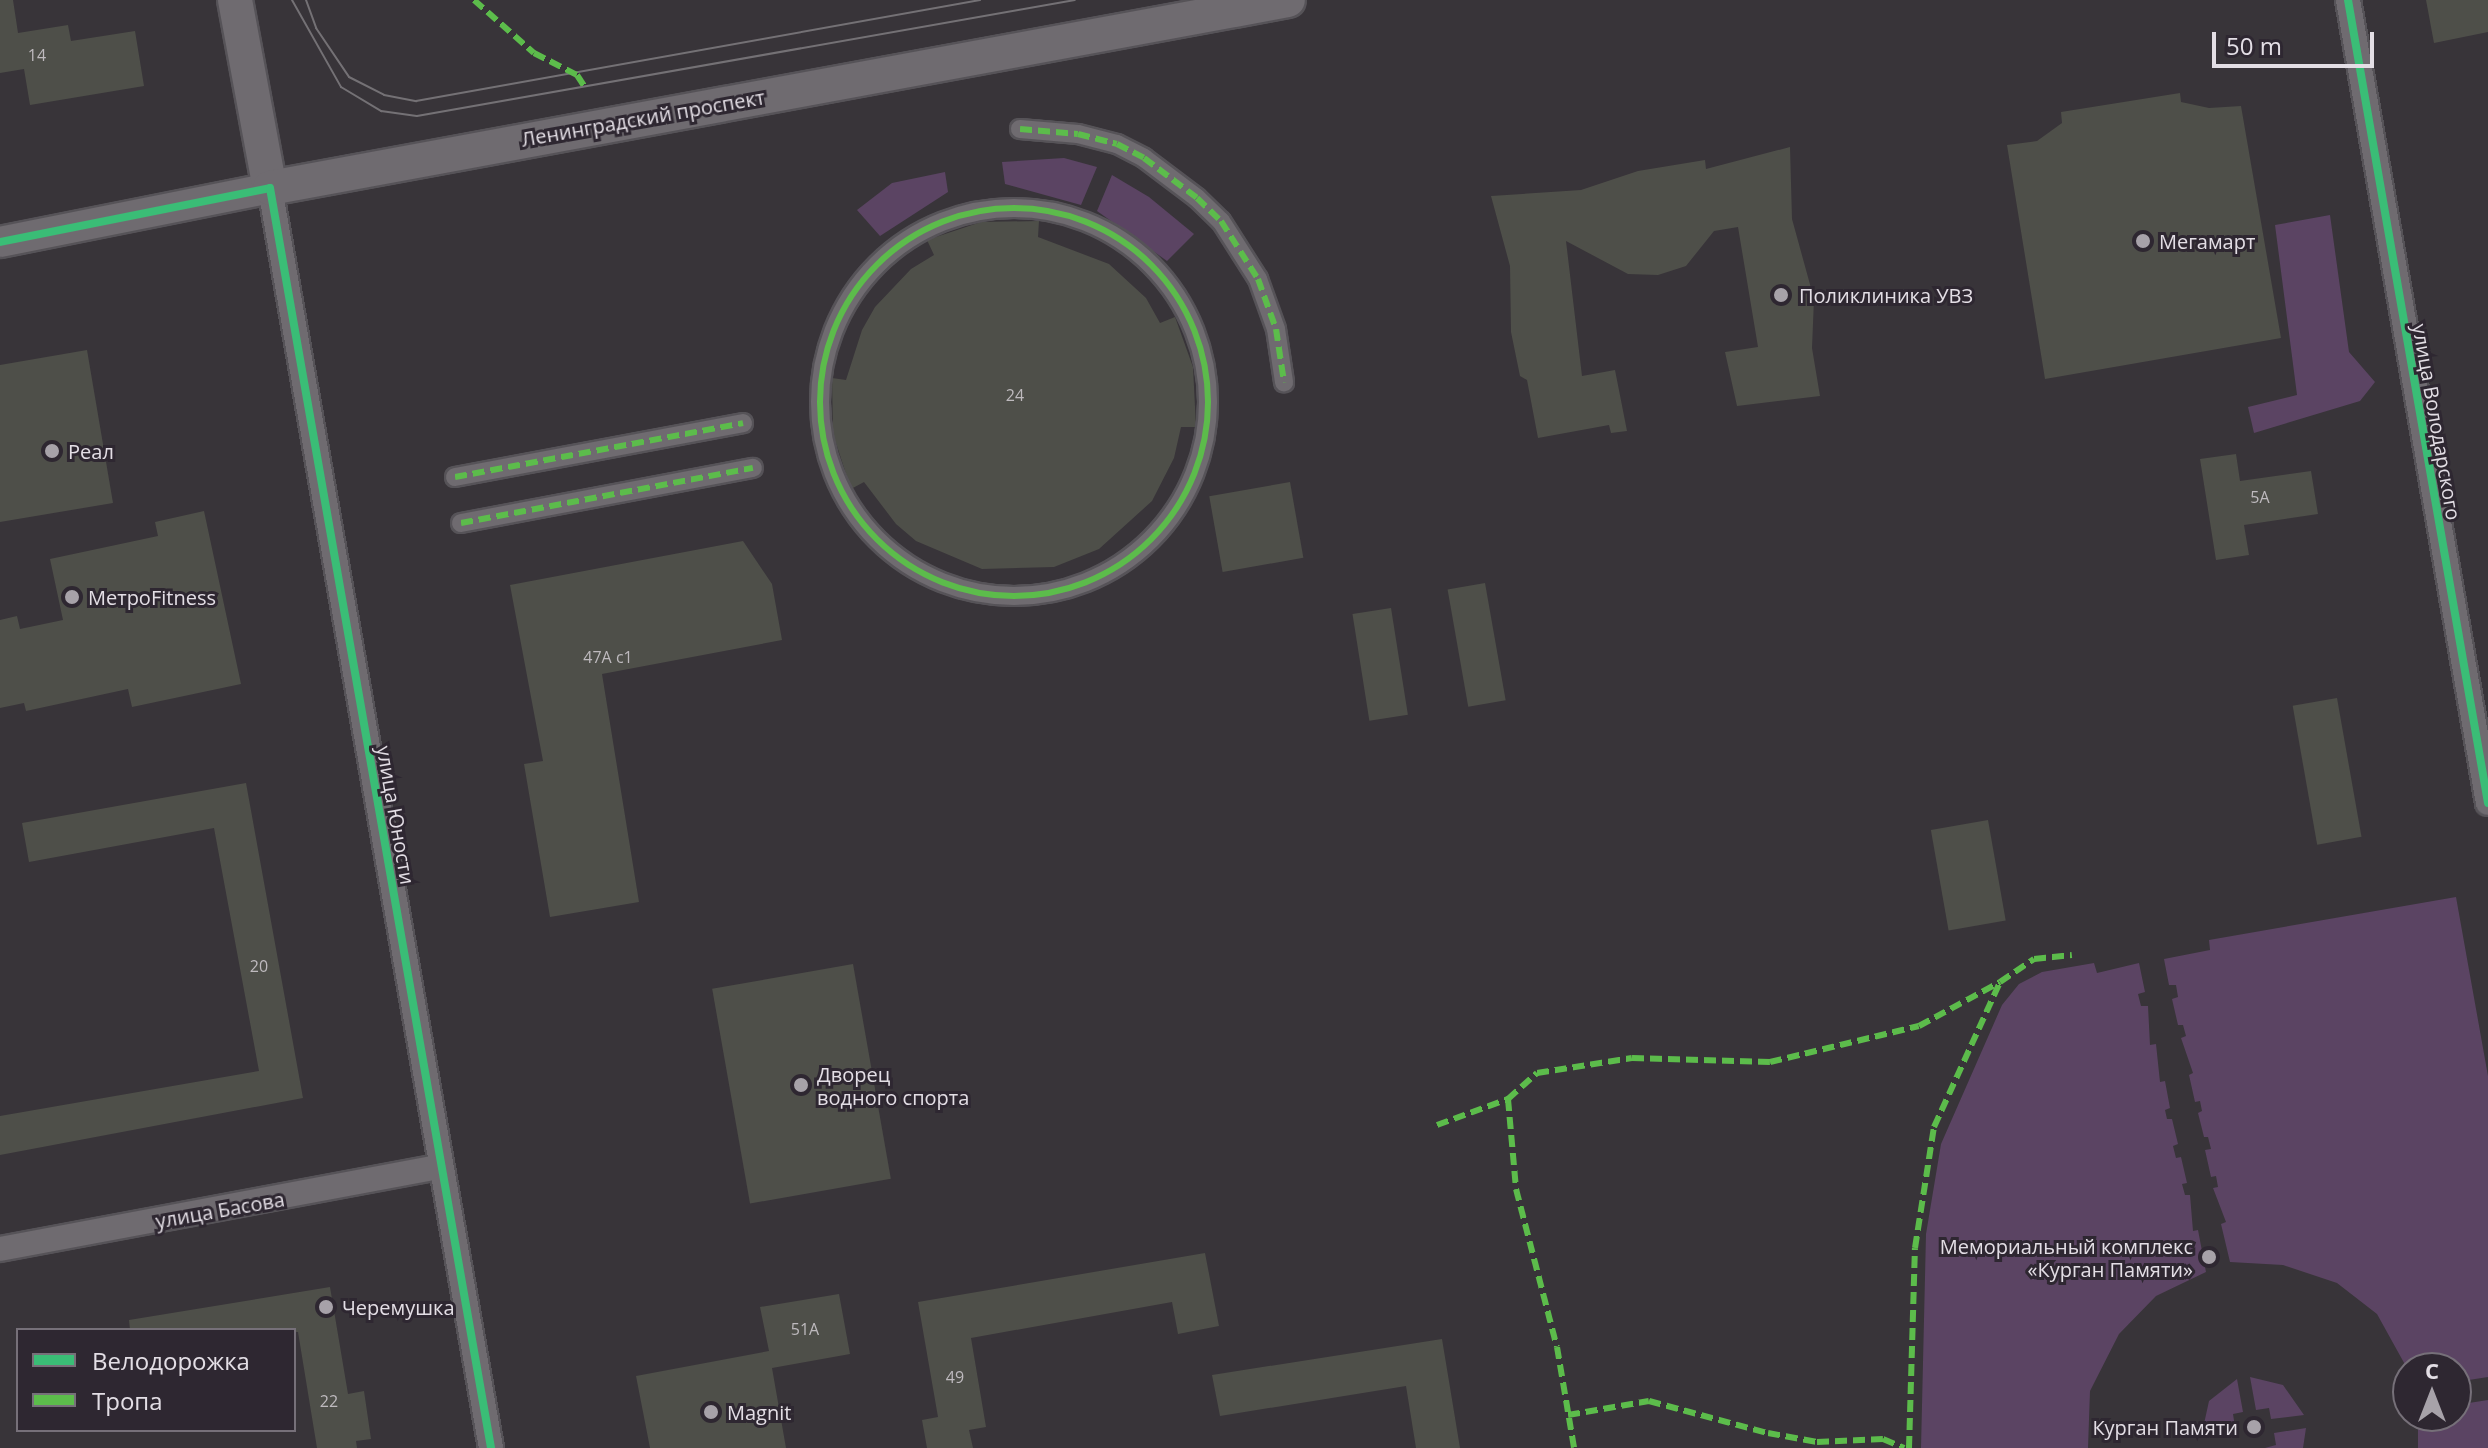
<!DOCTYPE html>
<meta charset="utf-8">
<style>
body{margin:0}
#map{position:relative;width:2488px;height:1448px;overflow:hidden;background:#383439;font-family:"Open Sans",sans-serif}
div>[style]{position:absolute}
.green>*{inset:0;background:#5b4463}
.building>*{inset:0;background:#4e4f49;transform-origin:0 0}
.roads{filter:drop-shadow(2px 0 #565358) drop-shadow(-2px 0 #565358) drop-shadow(0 2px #565358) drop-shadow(0 -2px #565358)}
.pedestrian>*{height:18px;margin:-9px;padding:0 9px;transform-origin:9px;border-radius:9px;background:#6f6b70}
.pedestrian>.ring{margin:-9px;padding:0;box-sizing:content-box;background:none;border:18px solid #6f6b70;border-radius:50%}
.minor>*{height:24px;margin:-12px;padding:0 12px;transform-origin:12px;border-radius:12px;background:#6f6b70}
.tertiary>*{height:30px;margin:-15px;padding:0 15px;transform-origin:15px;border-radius:15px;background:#6f6b70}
.secondary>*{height:34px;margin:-17px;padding:0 17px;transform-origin:17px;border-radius:17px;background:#6f6b70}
.tram>*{height:2px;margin:-1px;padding:0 1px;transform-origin:1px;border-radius:1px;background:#747175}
.quiet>*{height:6px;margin-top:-3px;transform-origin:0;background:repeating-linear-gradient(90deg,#5cbc4b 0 12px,transparent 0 18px)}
.quiet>.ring{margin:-3px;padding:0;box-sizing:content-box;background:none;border:6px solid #5cbc4b;border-radius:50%}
.cycleway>*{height:8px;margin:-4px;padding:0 4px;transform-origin:4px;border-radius:4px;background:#3abd76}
.dots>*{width:22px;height:22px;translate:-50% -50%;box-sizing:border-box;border:4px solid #2e2731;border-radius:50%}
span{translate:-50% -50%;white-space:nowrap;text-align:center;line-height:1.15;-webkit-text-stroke:6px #2e2731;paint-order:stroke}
.number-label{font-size:16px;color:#bebabe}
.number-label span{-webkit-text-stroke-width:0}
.street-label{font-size:20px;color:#e3dee5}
.poi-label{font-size:20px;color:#e3dee5}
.left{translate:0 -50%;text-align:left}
.right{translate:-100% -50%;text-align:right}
.legend{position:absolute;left:16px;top:1328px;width:280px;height:104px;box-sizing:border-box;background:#2e2731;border:2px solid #767079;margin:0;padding:10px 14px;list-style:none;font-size:24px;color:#e3dee5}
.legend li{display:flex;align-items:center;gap:16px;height:40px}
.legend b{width:40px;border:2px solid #767079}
.north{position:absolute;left:2392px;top:1352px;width:80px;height:80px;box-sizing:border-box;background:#2e2731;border:2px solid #767079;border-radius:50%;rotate:0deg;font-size:22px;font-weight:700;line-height:32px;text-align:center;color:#e3dee5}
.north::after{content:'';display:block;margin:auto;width:28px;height:36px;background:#a7a2a9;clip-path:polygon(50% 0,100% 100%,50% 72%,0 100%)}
.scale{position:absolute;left:2212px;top:32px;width:162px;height:36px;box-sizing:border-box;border:4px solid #e3dee5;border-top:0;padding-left:10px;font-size:24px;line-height:28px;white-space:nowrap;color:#e3dee5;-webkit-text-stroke:6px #2e2731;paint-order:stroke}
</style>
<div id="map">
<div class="green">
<i style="clip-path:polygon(1064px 158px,1097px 167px,1081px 205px,1005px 184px,1002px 162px)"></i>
<i style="clip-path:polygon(945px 172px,948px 192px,880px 236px,857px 210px,892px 183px)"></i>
<i style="clip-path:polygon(1112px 175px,1149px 197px,1194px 234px,1167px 261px,1097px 211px)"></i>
<i style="clip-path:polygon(2330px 215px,2349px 352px,2375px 382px,2360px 401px,2254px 433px,2248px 407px,2297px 395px,2275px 225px)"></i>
<i style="clip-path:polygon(2456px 897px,2488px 1076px,2488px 1377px,2456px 1382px,2456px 1368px,2408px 1370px,2377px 1314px,2337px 1283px,2283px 1265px,2230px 1262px,2221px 1224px,2226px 1222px,2213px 1188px,2218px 1187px,2216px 1176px,2211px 1177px,2205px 1150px,2211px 1149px,2208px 1137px,2204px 1137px,2198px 1113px,2202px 1111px,2200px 1101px,2195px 1102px,2189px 1075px,2193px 1073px,2181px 1038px,2186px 1036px,2183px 1025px,2178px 1025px,2172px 999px,2178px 997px,2176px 985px,2169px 985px,2164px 959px,2210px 950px,2209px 940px)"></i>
<i style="clip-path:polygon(2094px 963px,2097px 973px,2139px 963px,2145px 992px,2138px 994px,2141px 1006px,2148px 1006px,2150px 1045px,2156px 1044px,2160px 1082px,2165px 1081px,2170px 1108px,2165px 1110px,2167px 1119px,2172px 1119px,2178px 1144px,2173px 1146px,2176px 1158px,2181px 1157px,2187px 1183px,2182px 1184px,2185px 1195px,2190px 1195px,2193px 1231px,2198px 1230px,2206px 1272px,2156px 1296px,2119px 1334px,2090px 1391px,2088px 1448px,1921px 1448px,1926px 1234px,1941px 1144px,2002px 1005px,2019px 984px,2042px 972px)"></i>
<i style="clip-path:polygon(2250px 1377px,2283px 1385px,2304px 1415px,2271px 1419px,2269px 1408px,2256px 1410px)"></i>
<i style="clip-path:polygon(2237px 1379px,2243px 1412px,2233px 1414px,2235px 1427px,2202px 1433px,2209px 1401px)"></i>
<i style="clip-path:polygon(2488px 1400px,2488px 1448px,2418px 1448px,2418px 1416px,2456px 1416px,2456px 1405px)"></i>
<i style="clip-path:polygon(2306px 1428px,2303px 1448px,2265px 1448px,2276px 1445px,2274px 1433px)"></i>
</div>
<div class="building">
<i style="clip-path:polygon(0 0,13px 0,18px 33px,68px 25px,71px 41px,135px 31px,144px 86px,30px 105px,24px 69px,0 73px)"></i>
<i style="clip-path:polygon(2426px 0,2488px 0,2488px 32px,2434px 43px)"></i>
<i style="clip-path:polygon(2180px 93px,2181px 102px,2209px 108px,2241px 106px,2281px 338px,2045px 379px,2007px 145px,2037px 141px,2062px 123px,2061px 112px)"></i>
<i style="clip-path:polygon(1790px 147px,1792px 219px,1814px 299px,1812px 348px,1820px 396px,1737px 406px,1725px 352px,1758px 347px,1738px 227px,1714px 231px,1686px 266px,1658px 275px,1628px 274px,1566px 241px,1582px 376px,1615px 370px,1627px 431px,1611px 433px,1609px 425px,1538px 438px,1527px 380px,1520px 376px,1511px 332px,1510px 266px,1491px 196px,1581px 190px,1638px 171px,1705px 160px,1706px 169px)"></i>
<i style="clip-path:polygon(1039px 221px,1038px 237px,1109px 264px,1146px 298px,1160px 323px,1175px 317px,1193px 367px,1196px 427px,1181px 427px,1174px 458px,1152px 501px,1099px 549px,1054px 567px,982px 569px,916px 541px,896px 524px,864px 482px,851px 489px,833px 434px,832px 378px,846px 380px,862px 330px,875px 307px,911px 269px,934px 255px,927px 240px,981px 222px)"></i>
<i style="clip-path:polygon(87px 350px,113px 503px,0 522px,0 365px)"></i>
<i style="clip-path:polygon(2236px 454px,2240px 481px,2311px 471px,2318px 514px,2244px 525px,2249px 555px,2216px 560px,2200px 459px)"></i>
<i style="left:1290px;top:482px;width:77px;height:82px;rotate:80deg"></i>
<i style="clip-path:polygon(204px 511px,241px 684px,132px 707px,128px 689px,26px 711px,24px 703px,0 708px,0 620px,17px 616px,20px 629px,63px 620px,50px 559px,158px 536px,155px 522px)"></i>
<i style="clip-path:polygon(743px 541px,772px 584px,782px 640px,602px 674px,639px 902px,550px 917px,524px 764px,543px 761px,510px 585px)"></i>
<i style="left:1485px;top:583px;width:119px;height:38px;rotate:80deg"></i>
<i style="left:1391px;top:608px;width:108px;height:39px;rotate:81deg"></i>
<i style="left:2337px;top:698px;width:141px;height:45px;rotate:80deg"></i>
<i style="clip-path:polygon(246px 783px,303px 1098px,0 1155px,0 1116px,259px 1071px,214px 828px,29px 862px,22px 823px)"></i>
<i style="left:1988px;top:820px;width:102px;height:58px;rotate:80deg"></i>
<i style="left:853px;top:964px;width:218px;height:143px;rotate:80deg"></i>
<i style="clip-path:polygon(1205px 1253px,1219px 1326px,1178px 1334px,1172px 1302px,971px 1338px,986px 1427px,969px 1430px,973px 1448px,927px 1448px,922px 1420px,938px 1417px,918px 1302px)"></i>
<i style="clip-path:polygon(330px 1287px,348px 1394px,364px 1391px,371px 1439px,356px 1441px,357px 1448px,317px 1448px,298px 1332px,130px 1330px,129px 1320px)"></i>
<i style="clip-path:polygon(839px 1294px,850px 1354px,772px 1368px,786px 1448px,650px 1448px,636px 1376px,769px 1351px,760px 1307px)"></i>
<i style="clip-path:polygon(1442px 1339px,1460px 1448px,1416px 1448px,1406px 1386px,1220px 1416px,1212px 1375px)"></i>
</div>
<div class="roads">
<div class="pedestrian">
<i style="left:1020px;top:129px;width:58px;rotate:4.9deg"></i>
<i style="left:1078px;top:134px;width:40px;rotate:14.4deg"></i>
<i style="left:1117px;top:144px;width:30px;rotate:27deg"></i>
<i style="left:1144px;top:158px;width:66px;rotate:37deg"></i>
<i style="left:1197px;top:198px;width:33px;rotate:44deg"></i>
<i style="left:1221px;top:221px;width:69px;rotate:57.5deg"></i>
<i style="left:1258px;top:279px;width:53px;rotate:70.2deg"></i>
<i style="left:1276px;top:329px;width:54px;rotate:81.4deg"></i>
<i class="ring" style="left:820px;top:208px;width:370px;height:370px"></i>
<i style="left:455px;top:477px;width:293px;rotate:-10.6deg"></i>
<i style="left:461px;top:523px;width:297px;rotate:-10.7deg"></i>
</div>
<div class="minor">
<i style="left:2348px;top:0;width:815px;rotate:80.11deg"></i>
<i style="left:270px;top:188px;width:1279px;rotate:80.05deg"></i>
<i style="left:0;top:1249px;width:448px;rotate:-10.6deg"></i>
</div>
<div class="tertiary">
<i style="left:0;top:242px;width:275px;rotate:-11.3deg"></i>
</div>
<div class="secondary">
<i style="left:235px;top:0;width:191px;rotate:79.5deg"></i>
<i style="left:270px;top:188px;width:1035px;rotate:-10.46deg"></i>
</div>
</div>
<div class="tram">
<i style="left:292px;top:0;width:100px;rotate:60.6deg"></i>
<i style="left:341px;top:87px;width:47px;rotate:31deg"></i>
<i style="left:381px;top:111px;width:36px;rotate:8deg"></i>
<i style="left:417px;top:116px;width:668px;rotate:-10deg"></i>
<i style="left:306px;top:0;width:30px;rotate:70deg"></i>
<i style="left:316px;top:28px;width:59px;rotate:56deg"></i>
<i style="left:349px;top:77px;width:39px;rotate:27deg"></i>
<i style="left:384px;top:95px;width:33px;rotate:11deg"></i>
<i style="left:416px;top:101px;width:573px;rotate:-10.15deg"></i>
</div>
<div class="quiet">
<i style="left:474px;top:0;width:80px;rotate:41.5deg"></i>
<i style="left:534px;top:53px;width:48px;rotate:27.1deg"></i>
<i style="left:577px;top:75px;width:17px;rotate:57deg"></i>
<i style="left:1020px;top:129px;width:58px;rotate:4.9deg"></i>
<i style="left:1078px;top:134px;width:40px;rotate:14.4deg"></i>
<i style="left:1117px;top:144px;width:30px;rotate:27deg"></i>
<i style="left:1144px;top:158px;width:66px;rotate:37deg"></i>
<i style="left:1197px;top:198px;width:33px;rotate:44deg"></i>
<i style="left:1221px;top:221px;width:69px;rotate:57.5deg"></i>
<i style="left:1258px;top:279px;width:53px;rotate:70.2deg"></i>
<i style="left:1276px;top:329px;width:54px;rotate:81.4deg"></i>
<i class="ring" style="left:820px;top:208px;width:382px;height:382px"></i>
<i style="left:455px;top:477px;width:293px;rotate:-10.6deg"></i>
<i style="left:461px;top:523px;width:297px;rotate:-10.7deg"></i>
<i style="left:1508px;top:1099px;width:90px;rotate:84.9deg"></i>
<i style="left:1516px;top:1189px;width:163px;rotate:75.5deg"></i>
<i style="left:1557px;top:1347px;width:102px;rotate:80.4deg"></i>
<i style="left:1437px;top:1125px;width:76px;rotate:-20.1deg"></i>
<i style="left:1508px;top:1099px;width:39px;rotate:-42deg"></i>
<i style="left:1537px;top:1073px;width:96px;rotate:-9deg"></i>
<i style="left:1632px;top:1058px;width:138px;rotate:1.7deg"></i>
<i style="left:1770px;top:1062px;width:153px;rotate:-13.6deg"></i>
<i style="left:1919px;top:1026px;width:92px;rotate:-28.5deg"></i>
<i style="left:1568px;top:1415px;width:82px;rotate:-9.8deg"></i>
<i style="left:1649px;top:1401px;width:123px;rotate:15.1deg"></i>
<i style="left:1768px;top:1433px;width:50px;rotate:10.4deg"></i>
<i style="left:1817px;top:1442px;width:66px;rotate:-2.6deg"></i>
<i style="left:1883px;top:1439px;width:23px;rotate:23deg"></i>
<i style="left:1909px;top:1448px;width:200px;rotate:-88.3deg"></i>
<i style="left:1915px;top:1248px;width:122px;rotate:-81.1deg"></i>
<i style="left:1934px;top:1127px;width:159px;rotate:-65.5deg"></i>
<i style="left:2000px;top:982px;width:41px;rotate:-34.1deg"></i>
<i style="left:2034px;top:959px;width:38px;rotate:-6deg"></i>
</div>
<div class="cycleway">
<i style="left:2348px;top:0;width:815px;rotate:80.11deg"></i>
<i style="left:0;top:242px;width:275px;rotate:-11.3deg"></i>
<i style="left:270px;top:188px;width:1279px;rotate:80.05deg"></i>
</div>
<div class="dots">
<i style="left:2143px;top:241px;background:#a7a2a9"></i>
<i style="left:1781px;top:295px;background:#a7a2a9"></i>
<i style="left:52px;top:451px;background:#a7a2a9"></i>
<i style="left:72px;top:597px;background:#a7a2a9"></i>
<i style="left:801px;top:1085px;background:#a7a2a9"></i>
<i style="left:2209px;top:1257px;background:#a7a2a9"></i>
<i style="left:326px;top:1307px;background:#a7a2a9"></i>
<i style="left:711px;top:1412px;background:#a7a2a9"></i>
<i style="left:2254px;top:1427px;background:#a7a2a9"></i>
</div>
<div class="number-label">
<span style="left:37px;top:55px">14</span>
<span style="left:1015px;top:395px">24</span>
<span style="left:2260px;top:497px">5А</span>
<span style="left:608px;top:657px">47А с1</span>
<span style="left:259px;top:966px">20</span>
<span style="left:805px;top:1329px">51А</span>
<span style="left:955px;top:1377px">49</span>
<span style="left:329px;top:1401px">22</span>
</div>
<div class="street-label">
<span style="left:643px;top:118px;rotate:-10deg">Ленинградский проспект</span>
<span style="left:2437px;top:422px;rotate:80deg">улица Володарского</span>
<span style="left:396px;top:815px;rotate:80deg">улица Юности</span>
<span style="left:220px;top:1210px;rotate:-10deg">улица Басова</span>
</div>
<div class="poi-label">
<span class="left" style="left:2159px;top:241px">Мегамарт</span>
<span class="left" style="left:1799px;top:295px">Поликлиника УВЗ</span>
<span class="left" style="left:68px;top:451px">Реал</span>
<span class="left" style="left:88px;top:597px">МетроFitness</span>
<span class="left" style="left:817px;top:1086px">Дворец<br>водного спорта</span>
<span class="right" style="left:2193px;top:1258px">Мемориальный комплекс<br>«Курган Памяти»</span>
<span class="left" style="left:342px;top:1307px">Черемушка</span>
<span class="left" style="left:727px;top:1412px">Magnit</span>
<span class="right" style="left:2238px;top:1427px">Курган Памяти</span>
</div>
<ul class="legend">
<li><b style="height:10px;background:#3abd76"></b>Велодорожка</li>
<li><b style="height:10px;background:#5cbc4b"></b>Тропа</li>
</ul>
<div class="north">С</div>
<div class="scale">50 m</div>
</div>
